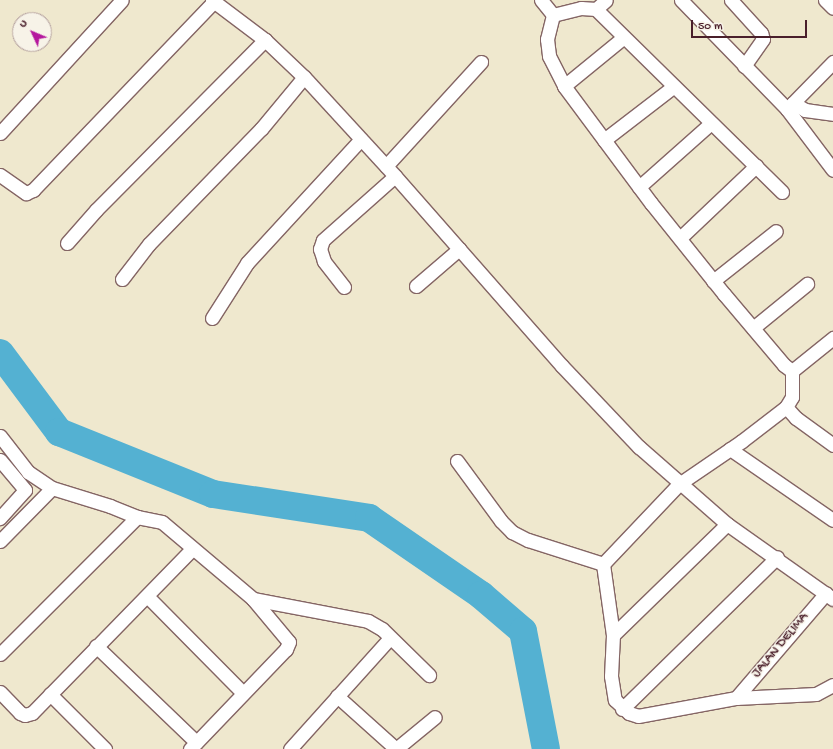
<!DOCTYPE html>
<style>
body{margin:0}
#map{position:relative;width:833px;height:749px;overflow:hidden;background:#efe8ce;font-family:"Gochi Hand",sans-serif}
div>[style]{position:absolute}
.river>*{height:28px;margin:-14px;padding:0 14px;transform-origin:14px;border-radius:14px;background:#54b1d2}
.roads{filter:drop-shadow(1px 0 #846564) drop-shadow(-1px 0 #846564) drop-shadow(0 1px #846564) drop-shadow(0 -1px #846564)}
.street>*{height:13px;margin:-6.5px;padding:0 6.5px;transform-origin:6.5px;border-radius:6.5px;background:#fff}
span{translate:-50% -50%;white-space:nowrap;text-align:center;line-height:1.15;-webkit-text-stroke:3px #f7f3e8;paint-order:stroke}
.street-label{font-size:13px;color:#4a1f2b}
.north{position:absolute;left:12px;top:12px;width:40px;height:40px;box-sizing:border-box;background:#f7f3e8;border:1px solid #b29e9c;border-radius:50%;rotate:314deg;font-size:11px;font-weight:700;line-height:16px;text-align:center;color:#4a1f2b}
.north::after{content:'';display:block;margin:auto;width:14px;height:18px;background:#b5179e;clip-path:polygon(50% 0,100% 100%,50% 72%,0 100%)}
.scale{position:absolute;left:691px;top:20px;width:116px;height:18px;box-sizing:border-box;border:2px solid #4a1f2b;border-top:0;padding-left:5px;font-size:12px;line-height:14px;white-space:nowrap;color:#4a1f2b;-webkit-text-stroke:3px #f7f3e8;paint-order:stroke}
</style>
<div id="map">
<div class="river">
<i style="left:0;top:353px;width:99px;rotate:53.2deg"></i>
<i style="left:59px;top:432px;width:166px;rotate:21.9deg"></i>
<i style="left:213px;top:494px;width:158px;rotate:8.7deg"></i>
<i style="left:369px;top:518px;width:136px;rotate:34.5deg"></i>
<i style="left:481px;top:595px;width:55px;rotate:40.6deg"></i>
<i style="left:523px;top:631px;width:120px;rotate:79deg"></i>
</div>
<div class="roads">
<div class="street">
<i style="left:212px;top:0;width:66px;rotate:37deg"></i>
<i style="left:265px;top:40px;width:54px;rotate:43.5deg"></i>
<i style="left:304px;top:77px;width:134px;rotate:47.4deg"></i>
<i style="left:395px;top:176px;width:253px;rotate:48.7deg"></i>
<i style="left:562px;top:366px;width:112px;rotate:46.5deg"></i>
<i style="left:639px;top:447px;width:117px;rotate:41.2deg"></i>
<i style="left:727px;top:524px;width:130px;rotate:35.3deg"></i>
<i style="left:541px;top:0;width:19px;rotate:51deg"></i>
<i style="left:681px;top:0;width:152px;rotate:45.8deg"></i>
<i style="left:787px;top:109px;width:76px;rotate:53deg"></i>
<i style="left:731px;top:0;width:45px;rotate:47.7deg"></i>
<i style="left:761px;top:33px;width:6px;rotate:72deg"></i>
<i style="left:763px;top:39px;width:33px;rotate:125deg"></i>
<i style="left:825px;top:0;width:11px;rotate:45deg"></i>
<i style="left:596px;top:9px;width:13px;rotate:-42deg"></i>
<i style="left:564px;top:86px;width:77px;rotate:-39.2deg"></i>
<i style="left:793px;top:103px;width:14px;rotate:30deg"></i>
<i style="left:805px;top:110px;width:28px;rotate:8deg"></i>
<i style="left:787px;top:109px;width:66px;rotate:-45.6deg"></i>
<i style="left:0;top:133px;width:180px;rotate:-47.5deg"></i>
<i style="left:604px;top:140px;width:88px;rotate:-37.6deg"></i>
<i style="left:386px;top:166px;width:141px;rotate:-47.6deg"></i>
<i style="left:0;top:175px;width:32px;rotate:35deg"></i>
<i style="left:26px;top:193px;width:8px;rotate:-23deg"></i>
<i style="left:33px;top:190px;width:262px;rotate:-46.2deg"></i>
<i style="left:639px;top:187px;width:96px;rotate:-41.6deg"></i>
<i style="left:782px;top:192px;width:261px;rotate:-135.5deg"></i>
<i style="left:596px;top:9px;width:15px;rotate:-176deg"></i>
<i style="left:581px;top:8px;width:29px;rotate:166deg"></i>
<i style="left:553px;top:15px;width:25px;rotate:104deg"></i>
<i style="left:547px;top:39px;width:17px;rotate:83deg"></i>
<i style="left:549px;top:56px;width:34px;rotate:63deg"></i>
<i style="left:564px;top:86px;width:146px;rotate:53.4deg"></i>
<i style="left:651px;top:203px;width:117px;rotate:51.3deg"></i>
<i style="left:724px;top:294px;width:93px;rotate:49.8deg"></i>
<i style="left:784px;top:365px;width:10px;rotate:37deg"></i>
<i style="left:680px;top:238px;width:105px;rotate:-43.5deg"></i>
<i style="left:67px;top:243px;width:44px;rotate:-48.7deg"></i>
<i style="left:96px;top:210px;width:240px;rotate:-45.2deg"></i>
<i style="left:122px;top:279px;width:44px;rotate:-52.4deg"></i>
<i style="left:149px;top:244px;width:161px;rotate:-45.8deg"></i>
<i style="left:261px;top:129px;width:67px;rotate:-50.4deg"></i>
<i style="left:713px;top:281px;width:80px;rotate:-38.4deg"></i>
<i style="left:416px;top:286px;width:57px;rotate:-40.7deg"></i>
<i style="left:344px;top:287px;width:33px;rotate:-128deg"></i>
<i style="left:324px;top:261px;width:13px;rotate:-108deg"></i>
<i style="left:320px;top:249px;width:9px;rotate:-72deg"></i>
<i style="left:323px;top:240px;width:96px;rotate:-41.6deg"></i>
<i style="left:212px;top:318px;width:65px;rotate:-57.5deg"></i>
<i style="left:247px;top:263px;width:168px;rotate:-47.4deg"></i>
<i style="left:753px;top:328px;width:70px;rotate:-39.2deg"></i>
<i style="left:792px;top:371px;width:26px;rotate:90deg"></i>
<i style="left:792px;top:397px;width:12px;rotate:121deg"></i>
<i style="left:786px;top:407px;width:15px;rotate:48deg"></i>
<i style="left:796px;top:418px;width:46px;rotate:36.1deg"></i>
<i style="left:792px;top:371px;width:53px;rotate:-38.8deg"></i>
<i style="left:0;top:436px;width:46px;rotate:52.1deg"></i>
<i style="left:28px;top:472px;width:29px;rotate:34deg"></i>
<i style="left:52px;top:488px;width:61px;rotate:17.2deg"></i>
<i style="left:110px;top:506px;width:29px;rotate:22deg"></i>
<i style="left:137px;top:517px;width:25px;rotate:11deg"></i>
<i style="left:162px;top:522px;width:119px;rotate:40.2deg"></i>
<i style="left:253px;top:599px;width:56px;rotate:50.1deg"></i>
<i style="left:289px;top:642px;width:8px;rotate:113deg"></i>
<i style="left:286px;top:649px;width:139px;rotate:133.8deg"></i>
<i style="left:730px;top:449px;width:125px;rotate:34.6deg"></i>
<i style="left:0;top:460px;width:39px;rotate:50deg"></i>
<i style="left:25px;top:490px;width:38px;rotate:132deg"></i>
<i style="left:457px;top:461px;width:74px;rotate:53.7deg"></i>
<i style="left:501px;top:521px;width:16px;rotate:45deg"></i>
<i style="left:512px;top:532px;width:18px;rotate:27deg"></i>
<i style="left:528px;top:540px;width:79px;rotate:17.7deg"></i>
<i style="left:603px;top:564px;width:110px;rotate:-46.5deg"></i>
<i style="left:679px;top:484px;width:76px;rotate:-34.3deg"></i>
<i style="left:742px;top:441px;width:56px;rotate:-37.7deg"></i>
<i style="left:0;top:541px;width:74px;rotate:-45.5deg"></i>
<i style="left:603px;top:564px;width:72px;rotate:82deg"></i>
<i style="left:613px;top:635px;width:41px;rotate:92.8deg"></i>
<i style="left:611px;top:676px;width:24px;rotate:81deg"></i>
<i style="left:615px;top:700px;width:19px;rotate:43deg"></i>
<i style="left:629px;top:713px;width:9px;rotate:18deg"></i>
<i style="left:638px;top:716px;width:100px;rotate:-10.4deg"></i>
<i style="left:736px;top:698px;width:80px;rotate:-2.9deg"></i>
<i style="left:816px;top:694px;width:19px;rotate:-28deg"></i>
<i style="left:147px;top:596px;width:136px;rotate:45.3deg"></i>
<i style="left:253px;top:599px;width:117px;rotate:10.8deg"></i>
<i style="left:368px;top:621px;width:16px;rotate:30deg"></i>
<i style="left:382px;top:629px;width:66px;rotate:44.4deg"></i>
<i style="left:613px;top:635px;width:159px;rotate:-44.2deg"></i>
<i style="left:96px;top:646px;width:139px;rotate:43.8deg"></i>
<i style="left:0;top:654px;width:194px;rotate:-45deg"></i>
<i style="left:0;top:692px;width:29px;rotate:46deg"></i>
<i style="left:20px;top:713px;width:5px;rotate:22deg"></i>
<i style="left:25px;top:715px;width:7px;rotate:-16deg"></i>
<i style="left:32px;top:713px;width:229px;rotate:-45.7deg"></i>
<i style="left:50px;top:694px;width:78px;rotate:45deg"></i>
<i style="left:337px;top:696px;width:79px;rotate:41.9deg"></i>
<i style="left:396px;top:749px;width:50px;rotate:-39.4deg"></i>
<i style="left:736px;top:698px;width:138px;rotate:-49.4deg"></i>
<i style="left:622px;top:709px;width:217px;rotate:-44.4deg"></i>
<i style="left:290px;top:749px;width:149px;rotate:-48deg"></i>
</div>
</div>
<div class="street-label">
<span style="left:781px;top:646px;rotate:-50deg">JALAN DELIMA</span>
</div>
<div class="north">U</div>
<div class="scale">50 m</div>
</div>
